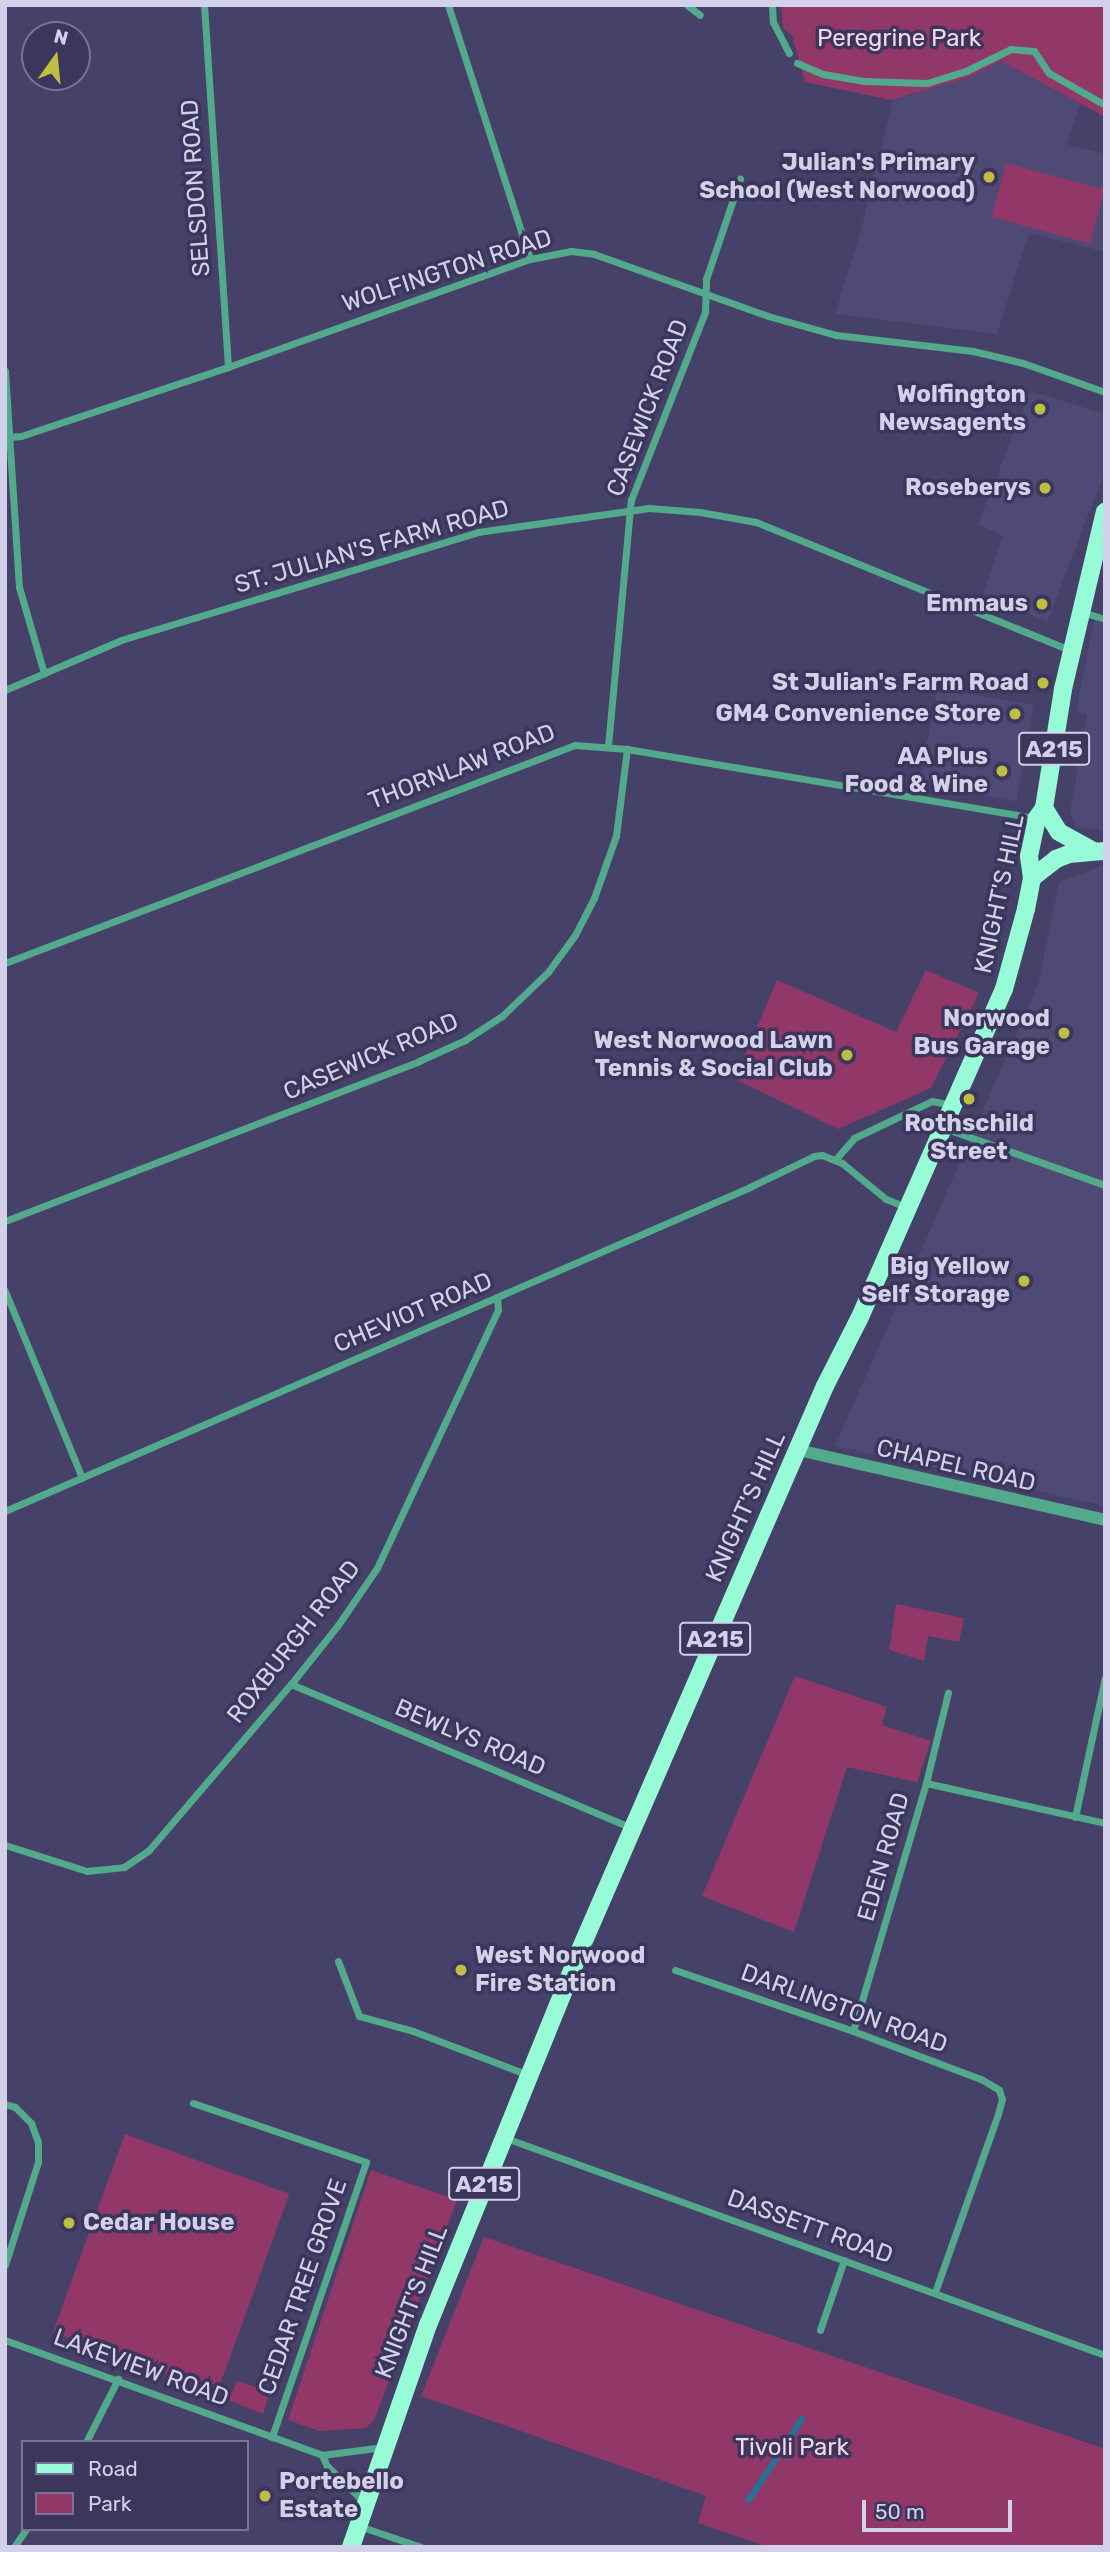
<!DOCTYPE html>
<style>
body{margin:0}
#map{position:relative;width:1110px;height:2552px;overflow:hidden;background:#464168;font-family:Rubik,sans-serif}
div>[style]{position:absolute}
.built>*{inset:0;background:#4f4976;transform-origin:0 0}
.green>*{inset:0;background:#913869;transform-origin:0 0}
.stream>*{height:6px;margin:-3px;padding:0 3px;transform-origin:3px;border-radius:3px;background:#227394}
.minor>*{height:7px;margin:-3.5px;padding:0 3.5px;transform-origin:3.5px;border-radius:3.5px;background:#53a98c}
.tertiary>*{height:12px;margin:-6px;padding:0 6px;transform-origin:6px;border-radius:6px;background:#53a98c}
.primary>*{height:18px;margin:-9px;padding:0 9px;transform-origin:9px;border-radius:9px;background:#97fbd8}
.dots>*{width:19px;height:19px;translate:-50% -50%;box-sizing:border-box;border:4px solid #3c365d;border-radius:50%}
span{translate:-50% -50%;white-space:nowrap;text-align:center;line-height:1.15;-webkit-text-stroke:7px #3c365d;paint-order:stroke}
.shield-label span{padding:2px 5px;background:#3c365d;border:2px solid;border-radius:5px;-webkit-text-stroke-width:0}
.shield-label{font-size:23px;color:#d3d1e9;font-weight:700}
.park-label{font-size:24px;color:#f5d8e5}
.poi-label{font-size:24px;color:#d3d1e9;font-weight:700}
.right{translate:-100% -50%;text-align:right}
.left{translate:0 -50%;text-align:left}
.street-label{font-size:24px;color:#d3d1e9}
.frame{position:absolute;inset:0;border:7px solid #d3d1e9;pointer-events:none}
.legend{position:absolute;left:21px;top:2440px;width:228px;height:91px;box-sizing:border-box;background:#3c365d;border:2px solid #787495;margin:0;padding:9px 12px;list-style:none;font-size:21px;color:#d3d1e9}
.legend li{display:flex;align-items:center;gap:14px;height:35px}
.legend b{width:35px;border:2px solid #787495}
.north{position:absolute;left:21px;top:21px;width:70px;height:70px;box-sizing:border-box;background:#3c365d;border:2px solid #787495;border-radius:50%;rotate:15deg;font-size:19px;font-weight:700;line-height:28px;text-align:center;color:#d3d1e9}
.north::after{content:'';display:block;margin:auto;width:24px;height:32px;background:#bebe42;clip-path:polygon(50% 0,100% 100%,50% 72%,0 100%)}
.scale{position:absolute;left:862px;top:2500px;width:150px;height:32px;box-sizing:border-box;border:4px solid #d3d1e9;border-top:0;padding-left:9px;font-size:21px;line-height:24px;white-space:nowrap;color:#d3d1e9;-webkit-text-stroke:5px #3c365d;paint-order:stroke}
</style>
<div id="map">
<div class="built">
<i style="clip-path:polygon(1001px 61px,1080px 104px,1066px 144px,1105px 154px,1105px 252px,1029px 233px,997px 334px,835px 314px,861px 230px,893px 100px,970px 77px)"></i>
<i style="clip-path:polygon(1030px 391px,1105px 414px,1105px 471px,1047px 622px,983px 593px,1002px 536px,978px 524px)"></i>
<i style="clip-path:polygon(1094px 621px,1105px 624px,1105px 831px,1075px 826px,1070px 811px,1087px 714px,1076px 711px)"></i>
<i style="left:937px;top:688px;width:98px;height:98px;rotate:10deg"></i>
<i style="clip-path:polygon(1105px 865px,1105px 1506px,835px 1446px,1038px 985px,1059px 882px)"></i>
</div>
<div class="green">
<i style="clip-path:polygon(781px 5px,1105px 5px,1105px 117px,1001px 61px,970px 77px,891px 100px,805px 82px,792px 35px,783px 28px)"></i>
<i style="left:1006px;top:163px;width:102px;height:56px;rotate:15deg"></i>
<i style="clip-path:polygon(926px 970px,979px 993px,931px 1088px,838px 1129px,735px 1079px,777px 980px,896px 1032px)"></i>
<i style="clip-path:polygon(896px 1604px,964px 1618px,959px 1642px,928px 1636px,924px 1661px,889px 1650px)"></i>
<i style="clip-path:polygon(795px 1676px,887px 1707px,882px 1725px,931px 1741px,917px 1782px,847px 1767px,794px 1932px,702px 1896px)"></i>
<i style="left:125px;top:2134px;width:175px;height:211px;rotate:20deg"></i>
<i style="clip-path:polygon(371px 2170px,457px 2200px,374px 2421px,365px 2428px,319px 2431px,288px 2420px)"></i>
<i style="clip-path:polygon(484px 2237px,1105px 2449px,1105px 2547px,768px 2547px,698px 2523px,706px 2496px,421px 2396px)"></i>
<i style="clip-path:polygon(237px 2381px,270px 2392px,263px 2414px,228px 2400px)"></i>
</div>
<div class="stream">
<i style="left:749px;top:2500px;width:97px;rotate:-56.8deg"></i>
</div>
<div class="minor">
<i style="left:204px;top:5px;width:363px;rotate:86.2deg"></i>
<i style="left:448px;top:5px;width:267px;rotate:72.1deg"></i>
<i style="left:687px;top:5px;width:16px;rotate:38deg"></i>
<i style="left:772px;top:5px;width:17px;rotate:87deg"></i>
<i style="left:773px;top:22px;width:35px;rotate:63deg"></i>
<i style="left:797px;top:63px;width:28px;rotate:23deg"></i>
<i style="left:823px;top:74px;width:42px;rotate:9.7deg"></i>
<i style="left:864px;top:81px;width:63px;rotate:1.8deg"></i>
<i style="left:927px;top:83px;width:41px;rotate:-17.1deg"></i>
<i style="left:966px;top:71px;width:50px;rotate:-26.1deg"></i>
<i style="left:1011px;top:49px;width:23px;rotate:5deg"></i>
<i style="left:1034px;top:51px;width:27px;rotate:56deg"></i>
<i style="left:1049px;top:73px;width:64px;rotate:29.7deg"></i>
<i style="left:5px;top:371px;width:216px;rotate:86.3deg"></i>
<i style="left:19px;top:587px;width:90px;rotate:73.8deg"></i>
<i style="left:9px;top:437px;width:12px;rotate:-5deg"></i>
<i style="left:21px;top:436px;width:218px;rotate:-18.4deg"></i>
<i style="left:228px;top:367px;width:321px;rotate:-19.7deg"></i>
<i style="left:530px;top:259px;width:42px;rotate:-11deg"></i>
<i style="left:571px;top:251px;width:23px;rotate:7deg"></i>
<i style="left:594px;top:254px;width:185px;rotate:19.6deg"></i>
<i style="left:768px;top:316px;width:71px;rotate:15.6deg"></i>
<i style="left:836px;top:335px;width:138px;rotate:6.7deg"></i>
<i style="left:973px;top:351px;width:51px;rotate:13.5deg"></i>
<i style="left:1023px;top:363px;width:87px;rotate:19.5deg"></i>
<i style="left:1082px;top:612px;width:24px;rotate:17deg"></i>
<i style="left:5px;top:690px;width:126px;rotate:-23.3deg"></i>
<i style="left:121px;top:640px;width:373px;rotate:-16.8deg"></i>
<i style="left:478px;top:532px;width:173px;rotate:-8deg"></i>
<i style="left:649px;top:508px;width:51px;rotate:4.5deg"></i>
<i style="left:700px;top:512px;width:57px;rotate:10.1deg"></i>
<i style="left:756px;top:522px;width:339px;rotate:22.2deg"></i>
<i style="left:608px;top:746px;width:247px;rotate:-84.7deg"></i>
<i style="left:631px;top:500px;width:202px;rotate:-68.5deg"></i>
<i style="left:705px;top:312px;width:33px;rotate:-88deg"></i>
<i style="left:706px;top:279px;width:106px;rotate:-71.2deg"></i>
<i style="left:5px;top:963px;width:610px;rotate:-20.93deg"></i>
<i style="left:575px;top:745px;width:52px;rotate:4.4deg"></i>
<i style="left:627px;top:749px;width:415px;rotate:9.6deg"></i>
<i style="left:944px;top:1128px;width:171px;rotate:19.5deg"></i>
<i style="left:835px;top:1160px;width:29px;rotate:-49deg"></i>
<i style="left:854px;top:1138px;width:86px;rotate:-25.4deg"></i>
<i style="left:932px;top:1101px;width:20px;rotate:11deg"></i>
<i style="left:5px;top:1221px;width:444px;rotate:-21.1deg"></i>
<i style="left:419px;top:1061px;width:51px;rotate:-24.5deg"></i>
<i style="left:465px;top:1040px;width:44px;rotate:-33deg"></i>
<i style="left:502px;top:1016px;width:64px;rotate:-43.7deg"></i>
<i style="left:548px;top:972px;width:46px;rotate:-53.9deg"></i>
<i style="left:575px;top:935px;width:42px;rotate:-62.8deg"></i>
<i style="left:594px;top:898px;width:66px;rotate:-70.5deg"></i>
<i style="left:616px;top:836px;width:88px;rotate:-82.8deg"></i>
<i style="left:5px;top:1291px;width:202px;rotate:67.6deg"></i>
<i style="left:5px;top:1511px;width:812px;rotate:-23.5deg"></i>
<i style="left:750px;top:1187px;width:71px;rotate:-25.8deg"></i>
<i style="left:814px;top:1156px;width:8px;rotate:-7deg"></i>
<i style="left:822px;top:1155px;width:22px;rotate:22deg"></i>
<i style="left:842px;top:1163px;width:57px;rotate:39.3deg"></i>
<i style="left:886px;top:1199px;width:24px;rotate:22deg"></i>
<i style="left:291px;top:1684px;width:370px;rotate:22.9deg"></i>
<i style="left:926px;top:1783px;width:183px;rotate:12.6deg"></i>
<i style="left:1075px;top:1817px;width:143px;rotate:-77.9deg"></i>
<i style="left:5px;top:1845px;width:86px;rotate:17.6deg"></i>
<i style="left:87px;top:1871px;width:37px;rotate:-6deg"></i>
<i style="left:124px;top:1867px;width:30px;rotate:-34deg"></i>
<i style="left:149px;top:1850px;width:218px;rotate:-49.5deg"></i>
<i style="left:291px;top:1684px;width:75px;rotate:-51.5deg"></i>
<i style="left:338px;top:1625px;width:69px;rotate:-55.6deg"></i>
<i style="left:377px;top:1568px;width:285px;rotate:-64.9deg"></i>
<i style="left:498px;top:1310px;width:13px;rotate:-94deg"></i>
<i style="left:338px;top:1961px;width:59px;rotate:69.1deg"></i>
<i style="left:359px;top:2016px;width:56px;rotate:15.5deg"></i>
<i style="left:413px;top:2031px;width:123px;rotate:20.9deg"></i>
<i style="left:675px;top:1970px;width:188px;rotate:18.9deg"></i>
<i style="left:853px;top:2031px;width:137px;rotate:20.6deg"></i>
<i style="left:981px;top:2079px;width:21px;rotate:31deg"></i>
<i style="left:999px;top:2090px;width:9px;rotate:72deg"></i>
<i style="left:1002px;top:2099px;width:16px;rotate:105deg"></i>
<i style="left:998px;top:2114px;width:189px;rotate:109.5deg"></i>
<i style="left:853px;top:2031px;width:259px;rotate:-73.6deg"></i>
<i style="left:926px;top:1783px;width:93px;rotate:-76.3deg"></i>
<i style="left:193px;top:2103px;width:183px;rotate:18.8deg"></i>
<i style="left:366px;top:2162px;width:291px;rotate:108.9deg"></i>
<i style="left:5px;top:2104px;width:10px;rotate:17deg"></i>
<i style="left:15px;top:2107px;width:23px;rotate:45deg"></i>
<i style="left:31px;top:2123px;width:20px;rotate:70deg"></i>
<i style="left:38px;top:2142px;width:20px;rotate:90deg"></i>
<i style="left:38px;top:2162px;width:108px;rotate:107.8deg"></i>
<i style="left:503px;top:2137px;width:640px;rotate:19.91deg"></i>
<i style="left:820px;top:2330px;width:74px;rotate:-71.1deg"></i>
<i style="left:5px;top:2340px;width:337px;rotate:19.9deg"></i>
<i style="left:322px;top:2455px;width:62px;rotate:-7.5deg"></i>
<i style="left:86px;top:2442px;width:71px;rotate:-63.1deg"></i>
<i style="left:322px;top:2455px;width:12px;rotate:66deg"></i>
<i style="left:327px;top:2466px;width:53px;rotate:44.2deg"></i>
<i style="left:359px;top:2526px;width:65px;rotate:18.7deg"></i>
<i style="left:14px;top:2547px;width:22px;rotate:-56deg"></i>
</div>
<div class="tertiary">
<i style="left:798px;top:1450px;width:315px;rotate:12.8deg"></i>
</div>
<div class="primary">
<i style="left:1044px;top:808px;width:28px;rotate:58deg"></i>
<i style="left:1059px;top:832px;width:38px;rotate:29deg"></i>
<i style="left:1032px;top:878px;width:31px;rotate:-38deg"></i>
<i style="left:1056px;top:859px;width:14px;rotate:-21deg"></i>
<i style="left:1069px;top:854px;width:36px;rotate:-5deg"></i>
<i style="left:351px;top:2547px;width:235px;rotate:-70.9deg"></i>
<i style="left:428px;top:2325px;width:405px;rotate:-67.9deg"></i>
<i style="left:580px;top:1950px;width:615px;rotate:-66.52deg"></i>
<i style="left:825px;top:1386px;width:77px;rotate:-63.1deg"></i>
<i style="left:860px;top:1317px;width:358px;rotate:-66.3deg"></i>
<i style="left:1004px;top:989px;width:83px;rotate:-74.6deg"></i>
<i style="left:1026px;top:909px;width:32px;rotate:-79deg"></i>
<i style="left:1032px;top:878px;width:22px;rotate:-98deg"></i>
<i style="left:1029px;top:856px;width:39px;rotate:-78deg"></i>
<i style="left:1037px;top:818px;width:12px;rotate:-55deg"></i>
<i style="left:1044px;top:808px;width:121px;rotate:-80.9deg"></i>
<i style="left:1063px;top:689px;width:182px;rotate:-76.7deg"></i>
</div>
<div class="dots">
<i style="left:989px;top:177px;background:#bebe42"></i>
<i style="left:1040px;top:409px;background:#bebe42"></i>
<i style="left:1045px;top:488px;background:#bebe42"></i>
<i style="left:1042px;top:604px;background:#bebe42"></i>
<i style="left:1043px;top:683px;background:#bebe42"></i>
<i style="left:1015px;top:714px;background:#bebe42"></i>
<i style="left:1002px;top:771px;background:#bebe42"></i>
<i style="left:1064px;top:1033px;background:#bebe42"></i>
<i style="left:847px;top:1055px;background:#bebe42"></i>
<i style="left:969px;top:1099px;background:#bebe42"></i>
<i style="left:1024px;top:1281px;background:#bebe42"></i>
<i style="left:461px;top:1970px;background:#bebe42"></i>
<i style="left:69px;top:2223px;background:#bebe42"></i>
<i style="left:265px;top:2496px;background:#bebe42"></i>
</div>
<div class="shield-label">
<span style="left:1054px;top:749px">A215</span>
<span style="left:715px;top:1639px">A215</span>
<span style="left:484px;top:2184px">A215</span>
</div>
<div class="park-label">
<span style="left:899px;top:39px">Peregrine Park</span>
<span style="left:792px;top:2448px">Tivoli Park</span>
</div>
<div class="poi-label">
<span class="right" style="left:975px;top:177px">Julian's Primary<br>School (West Norwood)</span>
<span class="right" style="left:1026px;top:409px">Wolfington<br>Newsagents</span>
<span class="right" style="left:1031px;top:488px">Roseberys</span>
<span class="right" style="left:1028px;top:604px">Emmaus</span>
<span class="right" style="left:1029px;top:683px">St Julian's Farm Road</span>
<span class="right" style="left:1001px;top:714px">GM4 Convenience Store</span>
<span class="right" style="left:988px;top:771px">AA Plus<br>Food &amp; Wine</span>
<span class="right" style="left:1050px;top:1033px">Norwood<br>Bus Garage</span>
<span class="right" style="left:833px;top:1055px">West Norwood Lawn<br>Tennis &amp; Social Club</span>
<span style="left:969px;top:1138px">Rothschild<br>Street</span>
<span class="right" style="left:1010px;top:1281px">Big Yellow<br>Self Storage</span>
<span class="left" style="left:475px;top:1970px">West Norwood<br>Fire Station</span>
<span class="left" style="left:83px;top:2223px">Cedar House</span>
<span class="left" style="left:279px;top:2496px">Portebello<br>Estate</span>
</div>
<div class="street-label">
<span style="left:196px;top:188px;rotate:-94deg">SELSDON ROAD</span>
<span style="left:447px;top:271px;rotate:-18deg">WOLFINGTON ROAD</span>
<span style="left:648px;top:408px;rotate:-69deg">CASEWICK ROAD</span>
<span style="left:372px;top:547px;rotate:-16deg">ST. JULIAN'S FARM ROAD</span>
<span style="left:462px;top:767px;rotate:-21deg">THORNLAW ROAD</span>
<span style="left:1000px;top:894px;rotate:-78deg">KNIGHT'S HILL</span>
<span style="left:371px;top:1057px;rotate:-23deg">CASEWICK ROAD</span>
<span style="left:413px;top:1313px;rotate:-23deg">CHEVIOT ROAD</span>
<span style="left:956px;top:1466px;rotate:13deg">CHAPEL ROAD</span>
<span style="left:746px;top:1507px;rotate:-66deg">KNIGHT'S HILL</span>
<span style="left:294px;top:1642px;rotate:-52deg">ROXBURGH ROAD</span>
<span style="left:470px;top:1738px;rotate:23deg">BEWLYS ROAD</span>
<span style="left:884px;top:1857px;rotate:-74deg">EDEN ROAD</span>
<span style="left:844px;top:2009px;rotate:20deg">DARLINGTON ROAD</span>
<span style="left:810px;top:2227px;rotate:20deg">DASSETT ROAD</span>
<span style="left:303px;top:2287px;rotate:-71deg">CEDAR TREE GROVE</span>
<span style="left:412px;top:2302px;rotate:-69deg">KNIGHT'S HILL</span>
<span style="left:141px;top:2368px;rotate:20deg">LAKEVIEW ROAD</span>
</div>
<div class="frame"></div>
<ul class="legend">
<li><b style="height:9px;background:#97fbd8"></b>Road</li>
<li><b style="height:19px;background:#913869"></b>Park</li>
</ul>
<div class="north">N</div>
<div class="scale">50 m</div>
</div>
